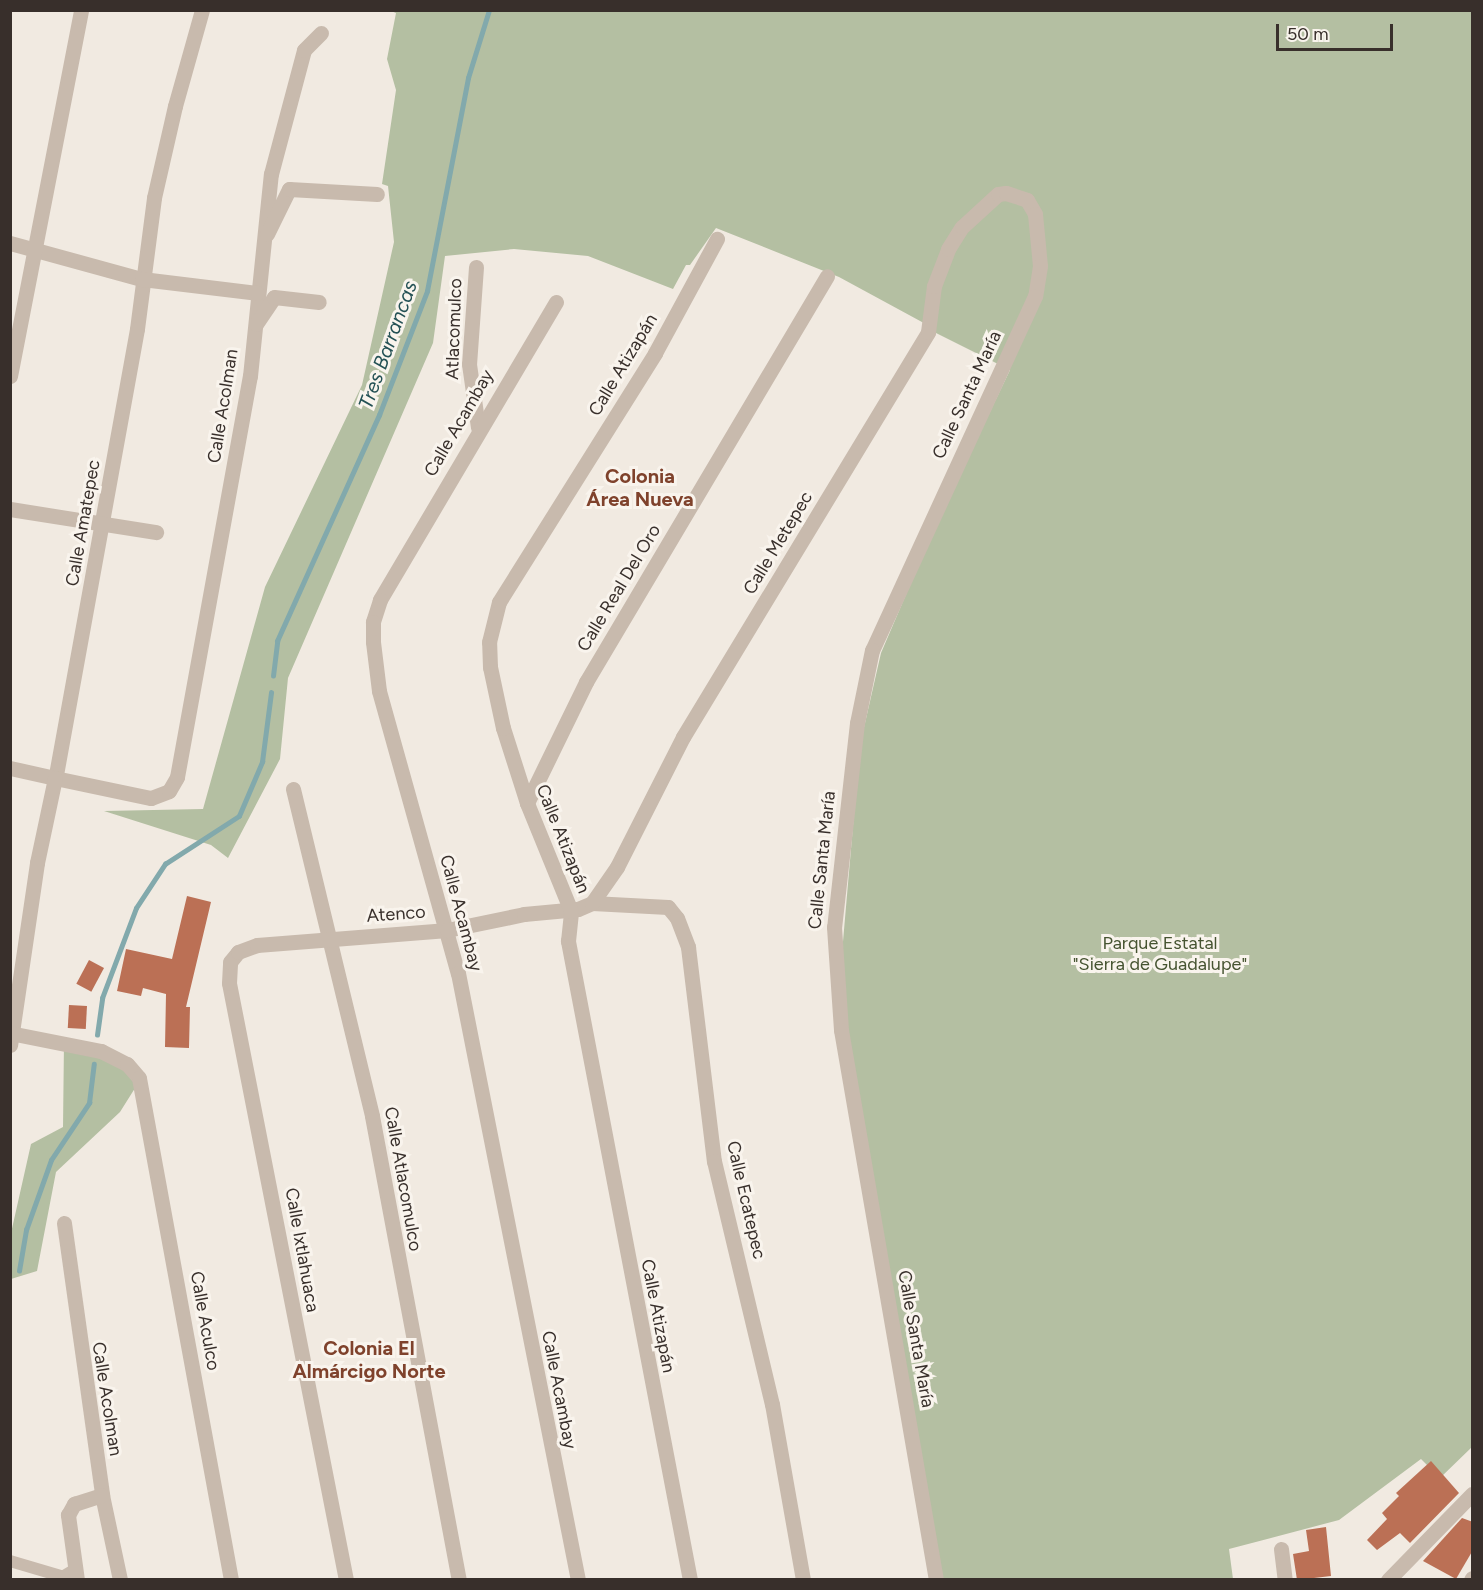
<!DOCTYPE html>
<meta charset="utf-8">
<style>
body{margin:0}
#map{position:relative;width:1483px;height:1590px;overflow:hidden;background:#f1eae1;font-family:Figtree,sans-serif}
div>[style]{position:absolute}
.green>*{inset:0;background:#b4bfa2}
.stream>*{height:4.5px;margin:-2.25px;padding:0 2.25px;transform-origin:2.25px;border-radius:2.25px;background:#82a9ac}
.building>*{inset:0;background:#bb7055;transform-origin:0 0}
.pedestrian>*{height:12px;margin:-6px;padding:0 6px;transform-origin:6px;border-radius:6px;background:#c8baad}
.minor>*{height:15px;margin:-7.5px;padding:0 7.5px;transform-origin:7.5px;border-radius:7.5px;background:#c8baad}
.tertiary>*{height:15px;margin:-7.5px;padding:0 7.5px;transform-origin:7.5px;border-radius:7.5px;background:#c8baad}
span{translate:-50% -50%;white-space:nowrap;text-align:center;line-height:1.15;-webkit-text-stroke:6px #f9f4ed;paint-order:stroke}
.street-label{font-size:18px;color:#382f2b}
.park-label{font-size:18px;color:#465431}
.water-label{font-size:20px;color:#245155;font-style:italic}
.neighbourhood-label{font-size:20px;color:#7f422c;font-weight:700}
.frame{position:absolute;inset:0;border:12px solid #382f2b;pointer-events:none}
.scale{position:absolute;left:1276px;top:24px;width:117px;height:27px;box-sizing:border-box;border:3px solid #382f2b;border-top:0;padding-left:8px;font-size:18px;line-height:21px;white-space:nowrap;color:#382f2b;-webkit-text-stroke:4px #f9f4ed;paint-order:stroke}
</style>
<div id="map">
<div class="green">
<i style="clip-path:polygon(391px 11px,1472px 11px,1472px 1447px,1440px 1478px,1421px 1459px,1339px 1520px,1229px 1549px,1233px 1579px,941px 1579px,851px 1083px,842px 953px,860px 745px,881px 653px,937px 522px,1010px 370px,932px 331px,933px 328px,839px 277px,716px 228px,690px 265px,686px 265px,673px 289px,588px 256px,514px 249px,445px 256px,433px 343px,288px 678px,280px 759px,228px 858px,211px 845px,104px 811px,203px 809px,265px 587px,362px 385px,394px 242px,388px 186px,382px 184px,396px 90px,387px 59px,396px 13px)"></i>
<i style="clip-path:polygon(64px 1041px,142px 1077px,120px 1112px,56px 1172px,37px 1271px,11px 1279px,11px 1233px,31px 1144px,63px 1127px)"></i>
</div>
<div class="stream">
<i style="left:273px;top:676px;width:35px;rotate:-83deg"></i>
<i style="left:277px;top:641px;width:248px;rotate:-65.7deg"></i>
<i style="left:379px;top:415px;width:133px;rotate:-68.8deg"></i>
<i style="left:427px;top:291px;width:217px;rotate:-79.1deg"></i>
<i style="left:468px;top:78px;width:71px;rotate:-72.8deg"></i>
<i style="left:97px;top:1035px;width:37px;rotate:-82deg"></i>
<i style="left:102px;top:998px;width:96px;rotate:-69.3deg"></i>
<i style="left:136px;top:908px;width:53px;rotate:-56.6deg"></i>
<i style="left:165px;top:864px;width:88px;rotate:-33deg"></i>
<i style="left:239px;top:816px;width:59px;rotate:-66.9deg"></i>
<i style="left:262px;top:762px;width:70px;rotate:-82.6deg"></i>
<i style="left:19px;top:1271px;width:42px;rotate:-80.3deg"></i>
<i style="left:26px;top:1230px;width:74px;rotate:-70.3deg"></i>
<i style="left:51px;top:1160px;width:69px;rotate:-56.3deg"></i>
<i style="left:89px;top:1103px;width:39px;rotate:-83deg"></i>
</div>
<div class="building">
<i style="clip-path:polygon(187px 896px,211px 902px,186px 1007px,190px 1007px,189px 1048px,165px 1047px,166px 994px,143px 988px,141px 996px,117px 991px,126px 949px,172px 959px)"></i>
<i style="left:89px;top:960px;width:17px;height:27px;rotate:28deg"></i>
<i style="left:69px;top:1005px;width:18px;height:23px;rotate:3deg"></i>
<i style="clip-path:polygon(1431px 1461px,1459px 1493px,1410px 1543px,1400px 1533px,1377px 1550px,1367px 1540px,1387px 1519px,1382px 1513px,1399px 1496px,1396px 1493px)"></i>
<i style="clip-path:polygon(1462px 1518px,1473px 1522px,1473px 1550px,1456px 1579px,1423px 1561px)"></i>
<i style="clip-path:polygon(1326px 1527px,1331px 1576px,1297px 1580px,1293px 1554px,1309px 1551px,1306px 1530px)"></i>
</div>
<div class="pedestrian">
<i style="left:10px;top:1561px;width:53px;rotate:16.4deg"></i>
</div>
<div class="minor">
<i style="left:202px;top:10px;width:100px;rotate:105.7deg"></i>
<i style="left:175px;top:106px;width:94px;rotate:102.9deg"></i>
<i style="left:154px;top:198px;width:132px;rotate:97.4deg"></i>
<i style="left:137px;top:329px;width:456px;rotate:100.3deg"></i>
<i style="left:55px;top:778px;width:98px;rotate:11.8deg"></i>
<i style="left:151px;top:798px;width:19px;rotate:-21deg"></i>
<i style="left:169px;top:791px;width:16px;rotate:-60deg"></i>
<i style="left:177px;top:777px;width:408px;rotate:-79.7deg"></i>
<i style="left:250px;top:376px;width:203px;rotate:-84.1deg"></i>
<i style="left:271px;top:174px;width:128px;rotate:-75.1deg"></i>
<i style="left:304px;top:50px;width:24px;rotate:-45deg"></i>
<i style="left:267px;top:234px;width:50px;rotate:-63.9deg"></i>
<i style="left:289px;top:189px;width:88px;rotate:3.3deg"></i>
<i style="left:10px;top:243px;width:137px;rotate:15.3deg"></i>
<i style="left:142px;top:279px;width:116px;rotate:6.9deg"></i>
<i style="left:476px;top:267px;width:97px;rotate:94.1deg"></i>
<i style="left:469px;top:364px;width:64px;rotate:81.9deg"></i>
<i style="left:556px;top:302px;width:346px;rotate:120.6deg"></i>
<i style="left:380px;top:600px;width:23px;rotate:108deg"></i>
<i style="left:373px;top:622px;width:20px;rotate:90deg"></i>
<i style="left:373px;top:642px;width:49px;rotate:83deg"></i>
<i style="left:379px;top:691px;width:293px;rotate:74.4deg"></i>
<i style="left:458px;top:973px;width:619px;rotate:78.82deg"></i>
<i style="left:256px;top:324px;width:32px;rotate:-56deg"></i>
<i style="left:274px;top:297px;width:45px;rotate:6.3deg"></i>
<i style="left:10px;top:376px;width:373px;rotate:-79deg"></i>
<i style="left:10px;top:509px;width:148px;rotate:9deg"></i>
<i style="left:293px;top:789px;width:336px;rotate:76.4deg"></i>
<i style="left:372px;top:1116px;width:472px;rotate:79.4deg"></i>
<i style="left:527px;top:803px;width:135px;rotate:-64deg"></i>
<i style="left:586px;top:682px;width:472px;rotate:-59.3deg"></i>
<i style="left:592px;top:903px;width:76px;rotate:3deg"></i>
<i style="left:668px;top:907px;width:14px;rotate:51deg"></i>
<i style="left:677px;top:918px;width:31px;rotate:69deg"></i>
<i style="left:688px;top:947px;width:216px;rotate:83.1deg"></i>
<i style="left:714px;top:1161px;width:250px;rotate:76.6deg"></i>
<i style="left:772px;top:1404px;width:179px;rotate:80deg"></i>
<i style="left:64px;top:1223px;width:275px;rotate:82deg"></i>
<i style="left:102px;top:1495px;width:87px;rotate:78deg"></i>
<i style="left:1281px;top:1549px;width:31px;rotate:83deg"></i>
<i style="left:59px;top:1580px;width:17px;rotate:-31deg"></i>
<i style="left:77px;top:1580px;width:66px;rotate:-97.9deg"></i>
<i style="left:68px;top:1515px;width:13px;rotate:-61deg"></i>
<i style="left:74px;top:1504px;width:29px;rotate:-18deg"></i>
<i style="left:346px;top:1580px;width:608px;rotate:-101.09deg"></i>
<i style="left:229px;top:983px;width:21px;rotate:-87deg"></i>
<i style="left:230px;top:962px;width:13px;rotate:-51deg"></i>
<i style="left:238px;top:952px;width:20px;rotate:-20deg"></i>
<i style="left:257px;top:945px;width:191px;rotate:-4.5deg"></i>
<i style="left:447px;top:930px;width:79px;rotate:-11.7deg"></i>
<i style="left:524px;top:914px;width:54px;rotate:-5.3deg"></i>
<i style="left:578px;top:909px;width:15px;rotate:-23deg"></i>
<i style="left:592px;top:903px;width:44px;rotate:-55.2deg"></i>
<i style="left:617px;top:867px;width:146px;rotate:-63.1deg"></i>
<i style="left:683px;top:737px;width:473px;rotate:-58.8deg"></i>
<i style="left:928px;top:332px;width:46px;rotate:-82.6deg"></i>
<i style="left:934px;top:286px;width:40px;rotate:-69deg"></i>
<i style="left:948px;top:249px;width:26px;rotate:-58deg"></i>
<i style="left:962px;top:227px;width:49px;rotate:-42.5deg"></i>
<i style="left:998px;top:194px;width:8px;rotate:-7deg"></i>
<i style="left:1006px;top:193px;width:22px;rotate:18deg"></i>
<i style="left:1027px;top:200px;width:16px;rotate:60deg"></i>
<i style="left:1035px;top:214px;width:52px;rotate:84.5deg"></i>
<i style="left:1040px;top:266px;width:30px;rotate:99deg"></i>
<i style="left:1035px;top:296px;width:390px;rotate:114.7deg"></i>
<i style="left:872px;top:650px;width:75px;rotate:101.6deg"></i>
<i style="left:857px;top:723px;width:205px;rotate:96.4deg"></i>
<i style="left:834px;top:927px;width:103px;rotate:86.1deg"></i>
<i style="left:841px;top:1030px;width:558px;rotate:80.2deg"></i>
<i style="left:690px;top:1580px;width:651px;rotate:-100.81deg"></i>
<i style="left:568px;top:941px;width:30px;rotate:-84deg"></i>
<i style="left:571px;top:911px;width:117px;rotate:-112.2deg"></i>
<i style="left:527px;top:803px;width:79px;rotate:-107.7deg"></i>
<i style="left:503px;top:728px;width:62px;rotate:-102deg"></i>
<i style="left:490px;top:667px;width:25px;rotate:-92deg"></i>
<i style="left:489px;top:642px;width:41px;rotate:-76deg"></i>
<i style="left:499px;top:602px;width:294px;rotate:-57.9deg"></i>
<i style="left:655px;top:353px;width:130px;rotate:-61.5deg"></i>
<i style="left:1388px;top:1580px;width:120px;rotate:-45.7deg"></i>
<i style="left:1471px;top:1580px;width:2px;rotate:-63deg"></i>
</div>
<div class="tertiary">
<i style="left:10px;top:768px;width:46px;rotate:12.5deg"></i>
<i style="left:55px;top:778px;width:87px;rotate:102deg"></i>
<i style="left:37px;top:863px;width:184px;rotate:98.4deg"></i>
<i style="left:10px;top:1033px;width:93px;rotate:11.2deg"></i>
<i style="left:101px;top:1051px;width:29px;rotate:27deg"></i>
<i style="left:127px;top:1064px;width:18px;rotate:49deg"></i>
<i style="left:139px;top:1078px;width:510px;rotate:79.61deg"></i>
</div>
<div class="street-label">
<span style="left:454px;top:329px;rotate:-88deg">Atlacomulco</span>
<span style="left:623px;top:365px;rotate:-59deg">Calle Atizapán</span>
<span style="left:967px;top:395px;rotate:-65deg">Calle Santa María</span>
<span style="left:223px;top:406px;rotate:-81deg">Calle Acolman</span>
<span style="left:459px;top:423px;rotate:-60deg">Calle Acambay</span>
<span style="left:83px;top:523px;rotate:-80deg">Calle Amatepec</span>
<span style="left:778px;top:543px;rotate:-59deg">Calle Metepec</span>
<span style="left:619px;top:588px;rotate:-59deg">Calle Real Del Oro</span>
<span style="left:563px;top:839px;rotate:68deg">Calle Atizapán</span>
<span style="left:822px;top:860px;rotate:-84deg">Calle Santa María</span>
<span style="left:461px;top:913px;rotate:75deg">Calle Acambay</span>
<span style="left:396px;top:914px;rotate:-4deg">Atenco</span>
<span style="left:403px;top:1179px;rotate:80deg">Calle Atlacomulco</span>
<span style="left:746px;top:1200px;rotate:77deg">Calle Ecatepec</span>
<span style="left:302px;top:1250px;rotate:80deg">Calle Ixtlahuaca</span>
<span style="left:658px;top:1316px;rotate:79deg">Calle Atizapán</span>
<span style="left:205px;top:1321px;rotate:80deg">Calle Aculco</span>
<span style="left:916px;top:1339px;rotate:80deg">Calle Santa María</span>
<span style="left:559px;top:1390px;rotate:79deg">Calle Acambay</span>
<span style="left:107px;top:1399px;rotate:81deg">Calle Acolman</span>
</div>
<div class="park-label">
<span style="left:1160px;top:954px">Parque Estatal<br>"Sierra de Guadalupe"</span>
</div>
<div class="water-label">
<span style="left:388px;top:345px;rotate:-70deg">Tres Barrancas</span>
</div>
<div class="neighbourhood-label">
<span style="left:640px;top:488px">Colonia<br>Área Nueva</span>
<span style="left:369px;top:1360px">Colonia El<br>Almárcigo Norte</span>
</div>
<div class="frame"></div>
<div class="scale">50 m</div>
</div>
